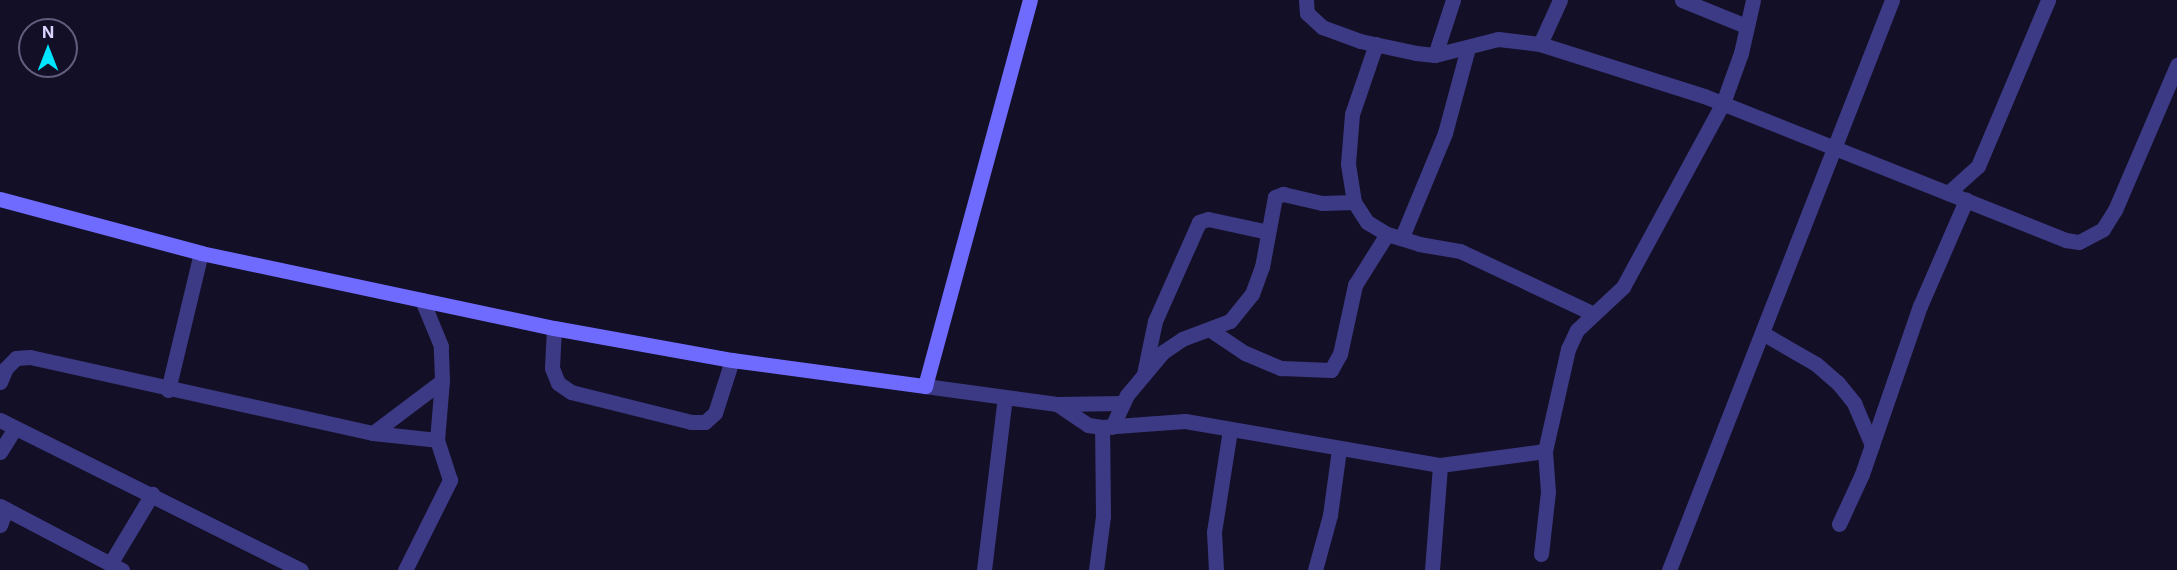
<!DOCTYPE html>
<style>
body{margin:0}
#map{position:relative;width:2177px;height:570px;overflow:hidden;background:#130f26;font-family:Inter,sans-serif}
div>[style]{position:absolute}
.street>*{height:15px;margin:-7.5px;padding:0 7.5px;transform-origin:7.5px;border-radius:7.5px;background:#3d3a85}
.secondary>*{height:15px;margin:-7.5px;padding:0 7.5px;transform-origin:7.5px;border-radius:7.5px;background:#6f6bff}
span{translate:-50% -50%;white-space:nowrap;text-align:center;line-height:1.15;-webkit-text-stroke:4.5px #130f26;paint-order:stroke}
.north{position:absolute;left:18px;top:18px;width:60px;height:60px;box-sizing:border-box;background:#130f26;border:2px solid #625e7d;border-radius:50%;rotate:0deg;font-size:16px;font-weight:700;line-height:24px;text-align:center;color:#d9d4ff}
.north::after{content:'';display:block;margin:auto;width:21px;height:27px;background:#00e5ff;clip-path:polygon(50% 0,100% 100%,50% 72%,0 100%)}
</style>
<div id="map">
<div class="street">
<i style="left:1306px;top:0;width:13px;rotate:86deg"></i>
<i style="left:1307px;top:13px;width:21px;rotate:43deg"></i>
<i style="left:1322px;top:27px;width:40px;rotate:20.2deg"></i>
<i style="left:1360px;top:41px;width:57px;rotate:12.1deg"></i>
<i style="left:1416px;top:53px;width:19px;rotate:6deg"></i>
<i style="left:1435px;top:55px;width:65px;rotate:-14.3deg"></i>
<i style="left:1498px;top:39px;width:42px;rotate:6.8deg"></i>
<i style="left:1540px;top:44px;width:172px;rotate:17.6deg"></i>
<i style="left:1704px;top:96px;width:390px;rotate:21.7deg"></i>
<i style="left:2066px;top:240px;width:13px;rotate:9deg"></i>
<i style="left:2079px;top:242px;width:27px;rotate:-28deg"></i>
<i style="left:2103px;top:229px;width:22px;rotate:-58deg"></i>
<i style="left:2115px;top:210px;width:158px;rotate:-66.8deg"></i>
<i style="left:1682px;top:0;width:69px;rotate:22.1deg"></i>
<i style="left:1376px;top:44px;width:74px;rotate:108.9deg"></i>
<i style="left:1352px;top:114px;width:50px;rotate:94.6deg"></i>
<i style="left:1348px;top:164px;width:38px;rotate:81deg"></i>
<i style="left:1354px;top:202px;width:24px;rotate:57deg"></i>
<i style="left:1367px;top:222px;width:23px;rotate:31deg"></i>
<i style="left:1387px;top:234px;width:34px;rotate:17deg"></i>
<i style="left:1419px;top:244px;width:42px;rotate:9.7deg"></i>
<i style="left:1460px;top:251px;width:148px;rotate:25.2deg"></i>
<i style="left:1540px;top:44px;width:48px;rotate:-65.6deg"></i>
<i style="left:1435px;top:55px;width:58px;rotate:-71.9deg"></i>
<i style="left:1948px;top:193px;width:40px;rotate:-42deg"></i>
<i style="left:1978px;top:166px;width:180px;rotate:-67.1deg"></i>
<i style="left:1402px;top:237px;width:113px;rotate:-67.5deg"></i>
<i style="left:1445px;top:133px;width:88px;rotate:-74.9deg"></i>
<i style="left:554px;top:328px;width:40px;rotate:92.9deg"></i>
<i style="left:552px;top:368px;width:16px;rotate:68deg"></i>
<i style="left:558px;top:383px;width:16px;rotate:35deg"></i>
<i style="left:571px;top:392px;width:124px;rotate:14deg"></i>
<i style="left:691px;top:422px;width:14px"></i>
<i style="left:705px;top:422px;width:13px;rotate:-42deg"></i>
<i style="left:715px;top:413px;width:56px;rotate:-72.2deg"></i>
<i style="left:1212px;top:331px;width:40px;rotate:34deg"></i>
<i style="left:1245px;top:353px;width:39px;rotate:23deg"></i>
<i style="left:1281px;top:368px;width:50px;rotate:2.3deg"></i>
<i style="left:1331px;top:370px;width:18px;rotate:-61deg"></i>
<i style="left:1340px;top:354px;width:71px;rotate:-77.7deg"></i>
<i style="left:1355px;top:285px;width:60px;rotate:-57.9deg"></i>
<i style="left:1764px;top:334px;width:60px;rotate:30deg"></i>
<i style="left:1816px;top:364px;width:29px;rotate:41deg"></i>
<i style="left:1838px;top:383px;width:26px;rotate:51deg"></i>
<i style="left:1854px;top:403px;width:46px;rotate:66.8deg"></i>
<i style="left:1144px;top:374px;width:54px;rotate:-78.3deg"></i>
<i style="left:1155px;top:321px;width:108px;rotate:-66deg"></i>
<i style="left:1199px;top:222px;width:9px;rotate:-18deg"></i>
<i style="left:1208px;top:219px;width:61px;rotate:12.2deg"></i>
<i style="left:0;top:382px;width:15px;rotate:-67deg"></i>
<i style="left:6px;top:368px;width:14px;rotate:-45deg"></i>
<i style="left:16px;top:358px;width:14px;rotate:-4deg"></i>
<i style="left:30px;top:357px;width:351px;rotate:12.5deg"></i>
<i style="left:373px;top:433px;width:64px;rotate:6.2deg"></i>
<i style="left:925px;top:386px;width:133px;rotate:7.8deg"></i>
<i style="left:1057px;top:404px;width:37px;rotate:34deg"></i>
<i style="left:1088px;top:425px;width:14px;rotate:8deg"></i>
<i style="left:1102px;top:427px;width:83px;rotate:-4.1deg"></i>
<i style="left:1185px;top:421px;width:259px;rotate:9.8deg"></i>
<i style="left:1440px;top:465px;width:106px;rotate:-7.6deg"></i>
<i style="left:1545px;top:451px;width:105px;rotate:-77.3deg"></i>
<i style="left:1568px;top:349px;width:21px;rotate:-65deg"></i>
<i style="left:1577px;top:330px;width:63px;rotate:-43.1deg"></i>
<i style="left:1623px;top:287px;width:209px;rotate:-61.5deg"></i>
<i style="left:1723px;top:103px;width:53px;rotate:-70.2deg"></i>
<i style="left:1741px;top:53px;width:54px;rotate:-77.2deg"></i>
<i style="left:168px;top:390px;width:141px;rotate:-76.5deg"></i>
<i style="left:1057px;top:404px;width:66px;rotate:-0.9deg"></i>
<i style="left:0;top:420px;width:336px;rotate:26.5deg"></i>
<i style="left:1112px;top:427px;width:35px;rotate:-65deg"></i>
<i style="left:1127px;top:395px;width:56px;rotate:-50.1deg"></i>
<i style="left:1163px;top:352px;width:23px;rotate:-34deg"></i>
<i style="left:1182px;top:339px;width:51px;rotate:-20.6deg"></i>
<i style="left:1230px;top:321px;width:35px;rotate:-51deg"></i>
<i style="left:1252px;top:294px;width:29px;rotate:-70deg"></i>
<i style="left:1262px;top:267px;width:71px;rotate:-79.5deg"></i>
<i style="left:1275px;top:197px;width:9px;rotate:-21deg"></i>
<i style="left:1283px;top:194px;width:40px;rotate:13deg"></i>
<i style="left:1322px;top:203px;width:32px;rotate:-2deg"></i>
<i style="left:373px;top:433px;width:86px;rotate:-37deg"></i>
<i style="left:0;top:452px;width:28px;rotate:-58deg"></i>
<i style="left:0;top:506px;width:138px;rotate:27.7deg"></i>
<i style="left:1839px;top:524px;width:55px;rotate:-65.3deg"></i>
<i style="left:1862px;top:474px;width:178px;rotate:-71deg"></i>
<i style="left:1920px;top:306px;width:116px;rotate:-66.5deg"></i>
<i style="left:0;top:525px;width:17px;rotate:-69deg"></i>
<i style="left:1541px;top:554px;width:62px;rotate:-83.6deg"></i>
<i style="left:1548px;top:492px;width:41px;rotate:-94.2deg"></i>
<i style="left:110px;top:564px;width:82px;rotate:-59deg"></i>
<i style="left:405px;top:570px;width:101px;rotate:-63.4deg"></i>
<i style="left:450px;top:480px;width:42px;rotate:-108deg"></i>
<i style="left:437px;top:440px;width:59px;rotate:-85.2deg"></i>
<i style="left:442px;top:381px;width:35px;rotate:-92deg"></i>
<i style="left:441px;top:346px;width:50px;rotate:-112.4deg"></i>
<i style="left:984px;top:570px;width:174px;rotate:-83.1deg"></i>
<i style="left:1096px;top:570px;width:54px;rotate:-82.6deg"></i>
<i style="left:1103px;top:516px;width:89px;rotate:-90.6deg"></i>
<i style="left:1216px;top:570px;width:38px;rotate:-93deg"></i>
<i style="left:1214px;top:532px;width:103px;rotate:-81.1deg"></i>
<i style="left:1315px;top:570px;width:57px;rotate:-74.7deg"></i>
<i style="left:1330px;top:515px;width:67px;rotate:-82.2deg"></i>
<i style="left:1432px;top:570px;width:105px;rotate:-85.6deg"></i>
<i style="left:1669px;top:570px;width:612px;rotate:-68.63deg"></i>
</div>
<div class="secondary">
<i style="left:0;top:199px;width:208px;rotate:15deg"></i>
<i style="left:201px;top:253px;width:361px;rotate:12deg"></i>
<i style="left:554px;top:328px;width:181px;rotate:10.2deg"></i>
<i style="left:732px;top:360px;width:195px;rotate:7.7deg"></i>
<i style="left:925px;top:386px;width:400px;rotate:-74.8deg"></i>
</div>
<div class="north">N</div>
</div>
